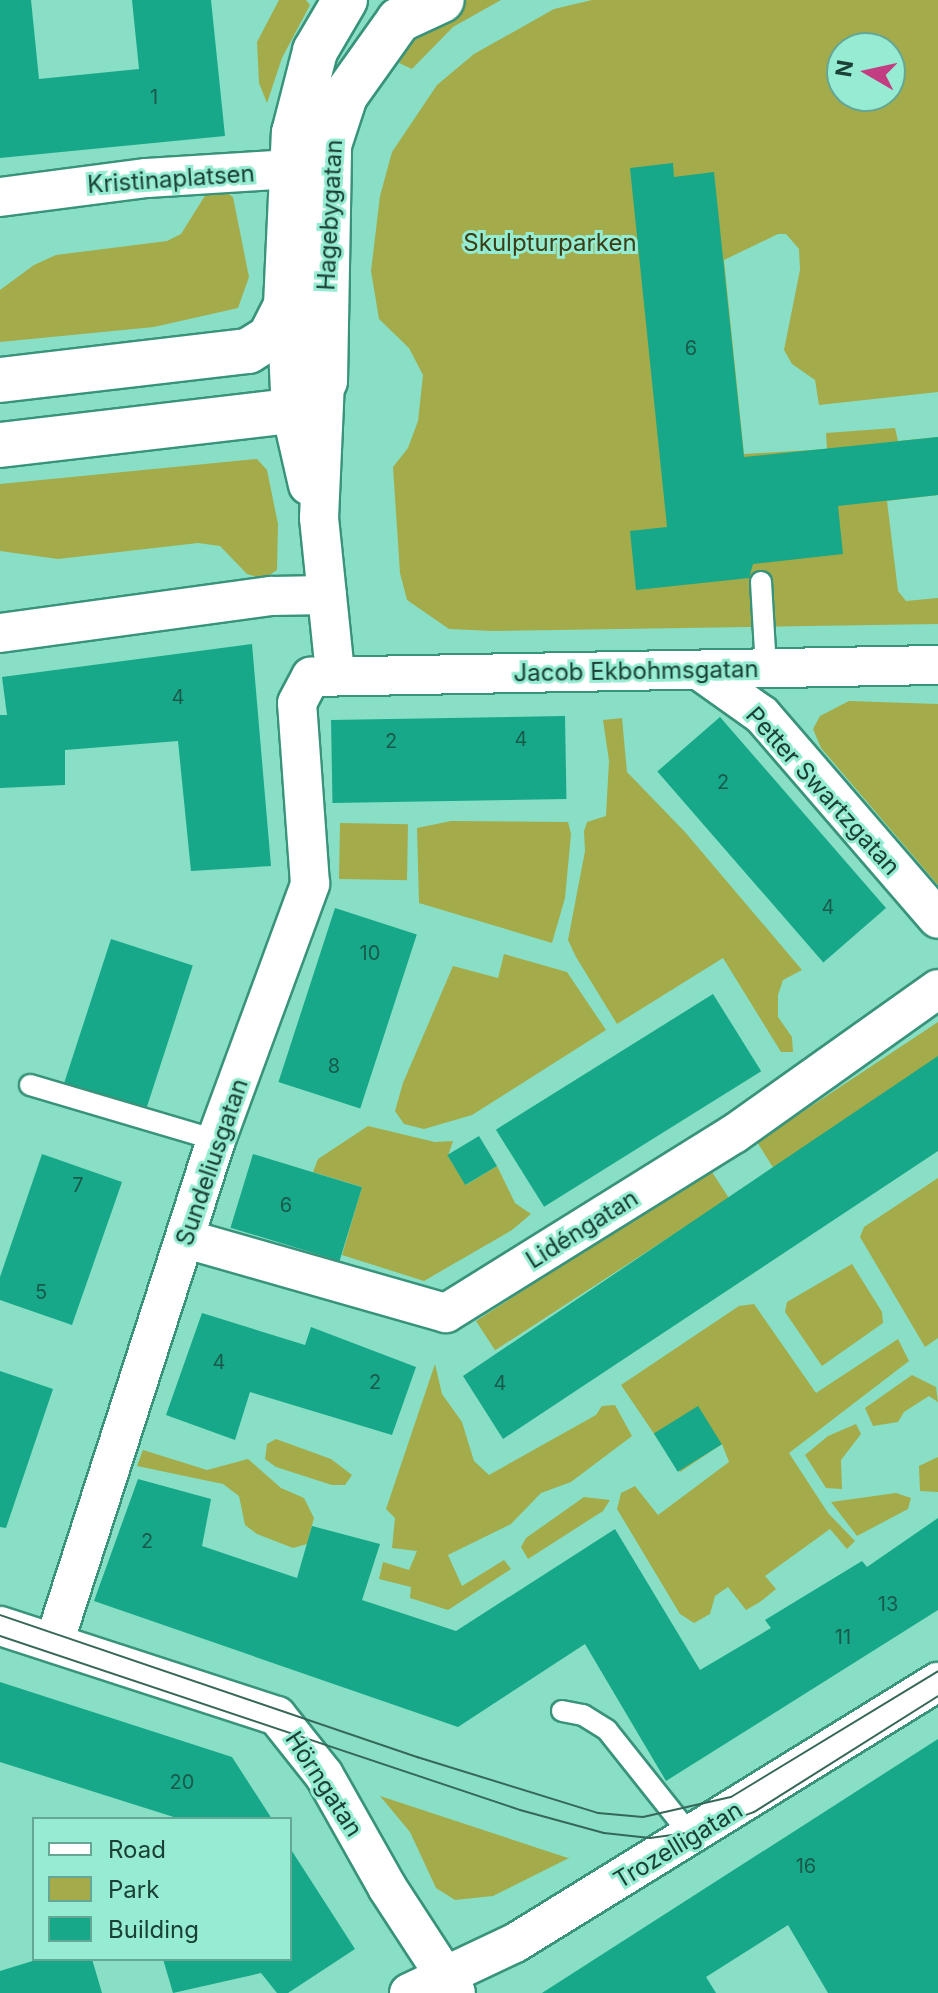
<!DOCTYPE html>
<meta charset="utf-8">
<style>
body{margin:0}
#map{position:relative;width:938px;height:1993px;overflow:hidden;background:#88dfc5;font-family:Inter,sans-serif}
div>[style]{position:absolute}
.green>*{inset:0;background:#a4ab4a;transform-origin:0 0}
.building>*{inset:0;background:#16a889;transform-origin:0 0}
.roads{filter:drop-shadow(2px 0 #39937b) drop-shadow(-2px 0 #39937b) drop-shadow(0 2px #39937b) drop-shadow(0 -2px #39937b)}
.service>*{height:20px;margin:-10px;padding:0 10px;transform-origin:10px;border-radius:10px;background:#fff}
.minor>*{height:38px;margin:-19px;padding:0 19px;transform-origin:19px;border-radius:19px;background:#fff}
.tertiary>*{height:44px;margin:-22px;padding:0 22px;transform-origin:22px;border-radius:22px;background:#fff}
.tram>*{height:2px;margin:-1px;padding:0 1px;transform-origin:1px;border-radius:1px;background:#366759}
span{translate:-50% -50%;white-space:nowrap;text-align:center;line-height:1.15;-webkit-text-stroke:6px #95ecd2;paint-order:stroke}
.number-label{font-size:20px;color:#1a5a4b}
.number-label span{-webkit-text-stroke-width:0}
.street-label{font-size:24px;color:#1b4036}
.park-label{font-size:24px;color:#3b3e15}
.legend{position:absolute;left:32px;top:1817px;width:260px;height:144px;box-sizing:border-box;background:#95ecd2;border:2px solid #64a794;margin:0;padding:10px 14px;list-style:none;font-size:24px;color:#1b4036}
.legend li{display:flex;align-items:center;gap:16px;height:40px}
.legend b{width:40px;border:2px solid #64a794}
.north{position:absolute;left:826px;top:32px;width:80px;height:80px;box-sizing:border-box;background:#95ecd2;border:2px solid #64a794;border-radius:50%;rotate:279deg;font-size:22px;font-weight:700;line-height:32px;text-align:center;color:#1b4036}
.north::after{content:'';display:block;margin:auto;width:28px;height:36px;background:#c23d81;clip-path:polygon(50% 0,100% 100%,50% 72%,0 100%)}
</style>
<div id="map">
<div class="green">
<i style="clip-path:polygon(279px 0,306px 0,310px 5px,282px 58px,267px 103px,259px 83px,257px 42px)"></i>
<i style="clip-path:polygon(465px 0,501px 0,453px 27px,412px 69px,399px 63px,420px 27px)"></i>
<i style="clip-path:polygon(evenodd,592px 0,938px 0,938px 392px,819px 405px,815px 380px,792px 364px,784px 350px,800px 270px,799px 249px,786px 234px,778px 234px,724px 260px,744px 454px,827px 449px,826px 433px,895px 428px,898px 441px,938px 437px,938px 495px,887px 501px,898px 591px,906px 601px,938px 598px,938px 624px,493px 631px,449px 629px,407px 600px,400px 573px,393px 467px,408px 448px,418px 421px,423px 375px,409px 348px,379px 319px,371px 271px,380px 196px,392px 152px,437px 85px,474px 54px,554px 9px,592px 0,842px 48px,890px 48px,890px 96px,842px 96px,842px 48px)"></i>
<i style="clip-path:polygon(222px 189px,233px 197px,249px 277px,238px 308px,154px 327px,0 342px,0 290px,34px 265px,56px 255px,167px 241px,181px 234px,206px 194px)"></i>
<i style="clip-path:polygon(257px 459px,267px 470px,278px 524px,277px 570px,263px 579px,247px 574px,220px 546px,198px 543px,58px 559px,0 551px,0 484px)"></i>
<i style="clip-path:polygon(849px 701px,938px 704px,938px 885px,821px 748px,813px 729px,820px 716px)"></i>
<i style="clip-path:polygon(622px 718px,627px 772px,685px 832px,802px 970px,783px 980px,778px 995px,778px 1017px,792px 1037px,793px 1052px,781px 1052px,723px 958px,617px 1024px,576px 957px,568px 940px,585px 851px,584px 831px,587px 822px,606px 816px,609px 761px,603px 720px)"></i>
<i style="clip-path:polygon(451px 821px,568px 822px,571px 834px,565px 898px,552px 943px,419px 903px,417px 828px)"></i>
<i style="left:340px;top:823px;width:68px;height:56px;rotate:1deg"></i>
<i style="clip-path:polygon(504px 954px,567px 972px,606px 1030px,472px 1115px,424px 1129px,404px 1124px,395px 1111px,403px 1083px,453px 966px,498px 978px)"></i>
<i style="clip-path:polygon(938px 1022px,938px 1062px,774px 1169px,757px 1142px)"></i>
<i style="clip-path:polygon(368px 1126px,435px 1142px,453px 1141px,448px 1156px,466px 1185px,497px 1166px,515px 1203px,531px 1214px,512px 1230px,424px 1281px,342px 1255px,362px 1187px,313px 1172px,318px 1159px)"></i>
<i style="left:710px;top:1169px;width:35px;height:279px;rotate:57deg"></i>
<i style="clip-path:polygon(938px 1178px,938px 1338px,925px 1347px,860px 1237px,864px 1227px)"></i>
<i style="clip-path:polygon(852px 1264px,882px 1312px,883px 1323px,822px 1366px,785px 1312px,787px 1302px)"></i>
<i style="clip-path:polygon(754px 1304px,816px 1393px,898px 1339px,909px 1361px,789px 1453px,828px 1513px,855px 1541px,847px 1549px,830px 1529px,765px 1576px,776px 1589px,760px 1602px,746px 1610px,728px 1587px,715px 1596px,710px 1614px,694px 1623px,680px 1614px,617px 1509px,621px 1493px,635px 1486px,658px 1515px,729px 1462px,722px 1444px,680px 1472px,621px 1385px,739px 1306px)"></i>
<i style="clip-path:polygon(435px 1364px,442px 1394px,462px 1422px,474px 1461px,489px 1475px,596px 1415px,602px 1406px,615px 1405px,632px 1436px,571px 1482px,541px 1493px,511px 1524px,448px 1555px,462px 1586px,504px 1560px,511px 1569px,448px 1610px,410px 1598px,411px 1587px,379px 1579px,383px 1562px,409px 1570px,417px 1551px,392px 1548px,395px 1518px,386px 1509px)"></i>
<i style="clip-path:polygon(912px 1375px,936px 1387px,938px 1402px,929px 1396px,904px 1412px,898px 1422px,873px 1426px,865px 1408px)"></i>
<i style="clip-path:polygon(856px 1424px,861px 1434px,841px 1460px,842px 1489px,826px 1488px,805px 1455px,828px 1436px)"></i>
<i style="clip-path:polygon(276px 1439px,331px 1459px,352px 1475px,345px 1485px,332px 1485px,276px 1467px,265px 1459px,267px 1444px)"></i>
<i style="clip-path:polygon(143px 1450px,207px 1470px,248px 1459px,281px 1488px,304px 1498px,314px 1518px,307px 1544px,293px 1548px,257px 1534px,245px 1525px,239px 1496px,223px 1484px,137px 1466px)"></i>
<i style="clip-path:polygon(938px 1457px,938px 1492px,920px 1491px,919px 1466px)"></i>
<i style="clip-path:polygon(896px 1493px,911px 1498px,908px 1509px,857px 1536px,831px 1502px)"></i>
<i style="clip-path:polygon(584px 1497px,610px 1500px,603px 1511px,528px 1559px,521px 1547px,526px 1538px)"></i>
<i style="clip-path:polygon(380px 1796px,568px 1858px,571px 1857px,493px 1896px,455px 1900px,436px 1888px,410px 1832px)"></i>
</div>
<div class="building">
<i style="clip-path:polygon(0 0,31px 0,39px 79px,139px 69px,132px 0,211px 0,225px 136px,0 158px)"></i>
<i style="clip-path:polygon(673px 163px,674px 177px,714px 172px,744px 457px,938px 437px,938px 495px,838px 506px,843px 554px,753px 564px,749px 578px,636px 590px,630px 531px,667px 527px,630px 168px)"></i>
<i style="clip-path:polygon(252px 644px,271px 866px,191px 871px,178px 741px,65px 750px,65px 785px,0 788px,0 715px,7px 715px,2px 677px)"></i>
<i style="left:565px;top:716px;width:83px;height:234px;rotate:89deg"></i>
<i style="left:720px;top:717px;width:253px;height:83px;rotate:49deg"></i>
<i style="left:335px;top:908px;width:86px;height:183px;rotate:18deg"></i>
<i style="left:111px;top:939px;width:86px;height:151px;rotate:18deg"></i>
<i style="left:713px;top:994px;width:91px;height:256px;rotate:58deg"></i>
<i style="clip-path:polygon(938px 1056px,938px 1151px,503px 1439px,463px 1376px)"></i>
<i style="left:479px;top:1136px;width:35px;height:37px;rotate:59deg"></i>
<i style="clip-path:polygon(42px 1154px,122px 1182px,72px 1325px,0 1300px,0 1277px)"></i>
<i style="left:253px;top:1154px;width:114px;height:77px;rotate:17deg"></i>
<i style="clip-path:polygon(202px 1313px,305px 1345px,311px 1327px,416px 1367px,392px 1435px,250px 1392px,235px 1440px,166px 1415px)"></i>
<i style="clip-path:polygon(0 1371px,53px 1389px,6px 1528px,0 1527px)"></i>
<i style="left:698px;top:1406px;width:45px;height:52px;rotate:58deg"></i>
<i style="clip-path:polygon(138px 1479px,211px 1499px,202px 1546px,297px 1578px,312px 1526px,380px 1544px,362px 1600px,456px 1631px,615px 1529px,700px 1670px,771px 1628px,765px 1620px,862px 1561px,867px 1567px,938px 1518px,938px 1610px,666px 1781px,585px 1644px,458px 1727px,94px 1601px)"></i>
<i style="clip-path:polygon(0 1682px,232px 1757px,272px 1819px,180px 1819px,0 1762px)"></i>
<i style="clip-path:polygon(938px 1739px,938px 1993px,828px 1993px,788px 1925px,706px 1977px,716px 1993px,542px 1993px)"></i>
<i style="clip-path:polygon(290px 1848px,355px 1949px,288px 1993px,277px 1993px,261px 1973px,173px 1993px,163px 1959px,290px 1959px)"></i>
<i style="clip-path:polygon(39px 1959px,92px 1959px,102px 1993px,0 1993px,0 1971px)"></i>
</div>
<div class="roads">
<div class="service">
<i style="left:761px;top:582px;width:87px;rotate:86.7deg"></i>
<i style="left:30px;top:1085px;width:194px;rotate:16.5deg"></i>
<i style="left:562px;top:1711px;width:21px;rotate:11deg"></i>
<i style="left:583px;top:1715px;width:28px;rotate:32deg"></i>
<i style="left:607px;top:1730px;width:137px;rotate:51.5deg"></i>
</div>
<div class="minor">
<i style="left:0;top:197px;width:148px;rotate:-7.4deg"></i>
<i style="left:147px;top:178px;width:144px;rotate:-3.6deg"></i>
<i style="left:291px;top:169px;width:31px;rotate:37deg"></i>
<i style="left:286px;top:306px;width:105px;rotate:87.3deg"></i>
<i style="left:291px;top:411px;width:76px;rotate:77.1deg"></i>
<i style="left:325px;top:381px;width:137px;rotate:92.5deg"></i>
<i style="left:319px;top:518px;width:157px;rotate:84.1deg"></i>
<i style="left:0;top:633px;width:274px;rotate:-7.8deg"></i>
<i style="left:271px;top:596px;width:56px;rotate:-1deg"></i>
<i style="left:700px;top:671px;width:76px;rotate:35.4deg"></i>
<i style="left:762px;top:715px;width:269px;rotate:49.2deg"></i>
<i style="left:186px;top:1239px;width:270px;rotate:15.9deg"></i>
<i style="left:446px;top:1313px;width:339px;rotate:-31.9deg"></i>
<i style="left:734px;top:1134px;width:250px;rotate:-35.4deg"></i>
<i style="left:0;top:1626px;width:291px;rotate:18deg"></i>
<i style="left:277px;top:1716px;width:75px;rotate:51.5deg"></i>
<i style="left:324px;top:1775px;width:129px;rotate:60.6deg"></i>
<i style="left:387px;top:1887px;width:126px;rotate:56.9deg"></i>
<i style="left:54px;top:1643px;width:528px;rotate:-72.15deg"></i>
<i style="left:216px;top:1140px;width:273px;rotate:-69.8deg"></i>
<i style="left:310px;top:884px;width:181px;rotate:-94.1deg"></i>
<i style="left:297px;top:703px;width:30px;rotate:-62deg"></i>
<i style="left:311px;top:677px;width:627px;rotate:-1.1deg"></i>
<i style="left:409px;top:1993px;width:117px;rotate:-25.3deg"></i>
<i style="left:515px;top:1943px;width:497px;rotate:-31.7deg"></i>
</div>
<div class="tertiary">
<i style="left:0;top:380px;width:250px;rotate:-6.7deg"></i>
<i style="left:248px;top:351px;width:26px;rotate:-32deg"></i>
<i style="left:270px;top:337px;width:35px;rotate:-63deg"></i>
<i style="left:286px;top:306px;width:173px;rotate:-87.4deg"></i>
<i style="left:294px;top:133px;width:85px;rotate:-75.6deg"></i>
<i style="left:315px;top:51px;width:59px;rotate:-59.5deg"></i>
<i style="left:0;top:445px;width:293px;rotate:-6.7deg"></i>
<i style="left:291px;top:411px;width:45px;rotate:-41.4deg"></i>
<i style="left:325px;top:381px;width:236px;rotate:-89deg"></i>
<i style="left:329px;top:145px;width:52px;rotate:-71.9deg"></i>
<i style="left:345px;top:96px;width:93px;rotate:-54.6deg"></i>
<i style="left:399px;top:20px;width:47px;rotate:-24.9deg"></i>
</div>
</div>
<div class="tram">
<i style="left:0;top:1615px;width:441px;rotate:18.8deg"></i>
<i style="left:417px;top:1757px;width:189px;rotate:17.2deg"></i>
<i style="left:598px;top:1813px;width:45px;rotate:5.1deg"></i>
<i style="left:643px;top:1817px;width:90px;rotate:-12.8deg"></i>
<i style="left:731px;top:1797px;width:242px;rotate:-31.3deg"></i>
<i style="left:0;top:1636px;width:548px;rotate:18.5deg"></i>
<i style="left:520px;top:1810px;width:87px;rotate:15.3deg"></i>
<i style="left:604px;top:1833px;width:46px;rotate:6.2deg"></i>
<i style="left:650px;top:1838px;width:52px;rotate:-7.7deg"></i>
<i style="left:702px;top:1831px;width:55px;rotate:-20.1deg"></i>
<i style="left:754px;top:1812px;width:218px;rotate:-32.2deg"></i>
</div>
<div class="number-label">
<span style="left:154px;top:97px">1</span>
<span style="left:691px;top:348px">6</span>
<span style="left:178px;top:697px">4</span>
<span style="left:521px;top:739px">4</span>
<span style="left:391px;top:741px">2</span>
<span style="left:723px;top:782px">2</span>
<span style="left:828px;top:907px">4</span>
<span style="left:370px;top:953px">10</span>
<span style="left:334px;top:1066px">8</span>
<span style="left:78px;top:1185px">7</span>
<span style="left:286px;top:1205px">6</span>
<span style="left:41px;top:1292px">5</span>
<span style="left:219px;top:1362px">4</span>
<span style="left:375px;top:1382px">2</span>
<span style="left:500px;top:1383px">4</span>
<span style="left:147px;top:1541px">2</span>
<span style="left:888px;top:1604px">13</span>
<span style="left:843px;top:1637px">11</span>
<span style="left:182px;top:1782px">20</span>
<span style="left:806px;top:1866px">16</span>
</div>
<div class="street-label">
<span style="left:171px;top:179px;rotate:-4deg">Kristinaplatsen</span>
<span style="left:330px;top:215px;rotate:-87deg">Hagebygatan</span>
<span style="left:636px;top:671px;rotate:-1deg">Jacob Ekbohmsgatan</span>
<span style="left:823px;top:791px;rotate:48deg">Petter Swartzgatan</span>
<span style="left:212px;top:1162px;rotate:-71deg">Sundeliusgatan</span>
<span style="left:582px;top:1229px;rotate:-32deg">Lidéngatan</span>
<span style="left:324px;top:1784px;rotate:57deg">Hörngatan</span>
<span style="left:678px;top:1845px;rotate:-31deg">Trozelligatan</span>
</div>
<div class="park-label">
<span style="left:550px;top:243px">Skulpturparken</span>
</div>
<ul class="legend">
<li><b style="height:10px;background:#fff"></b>Road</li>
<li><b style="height:22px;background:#a4ab4a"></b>Park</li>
<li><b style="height:22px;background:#16a889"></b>Building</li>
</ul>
<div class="north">N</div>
</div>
